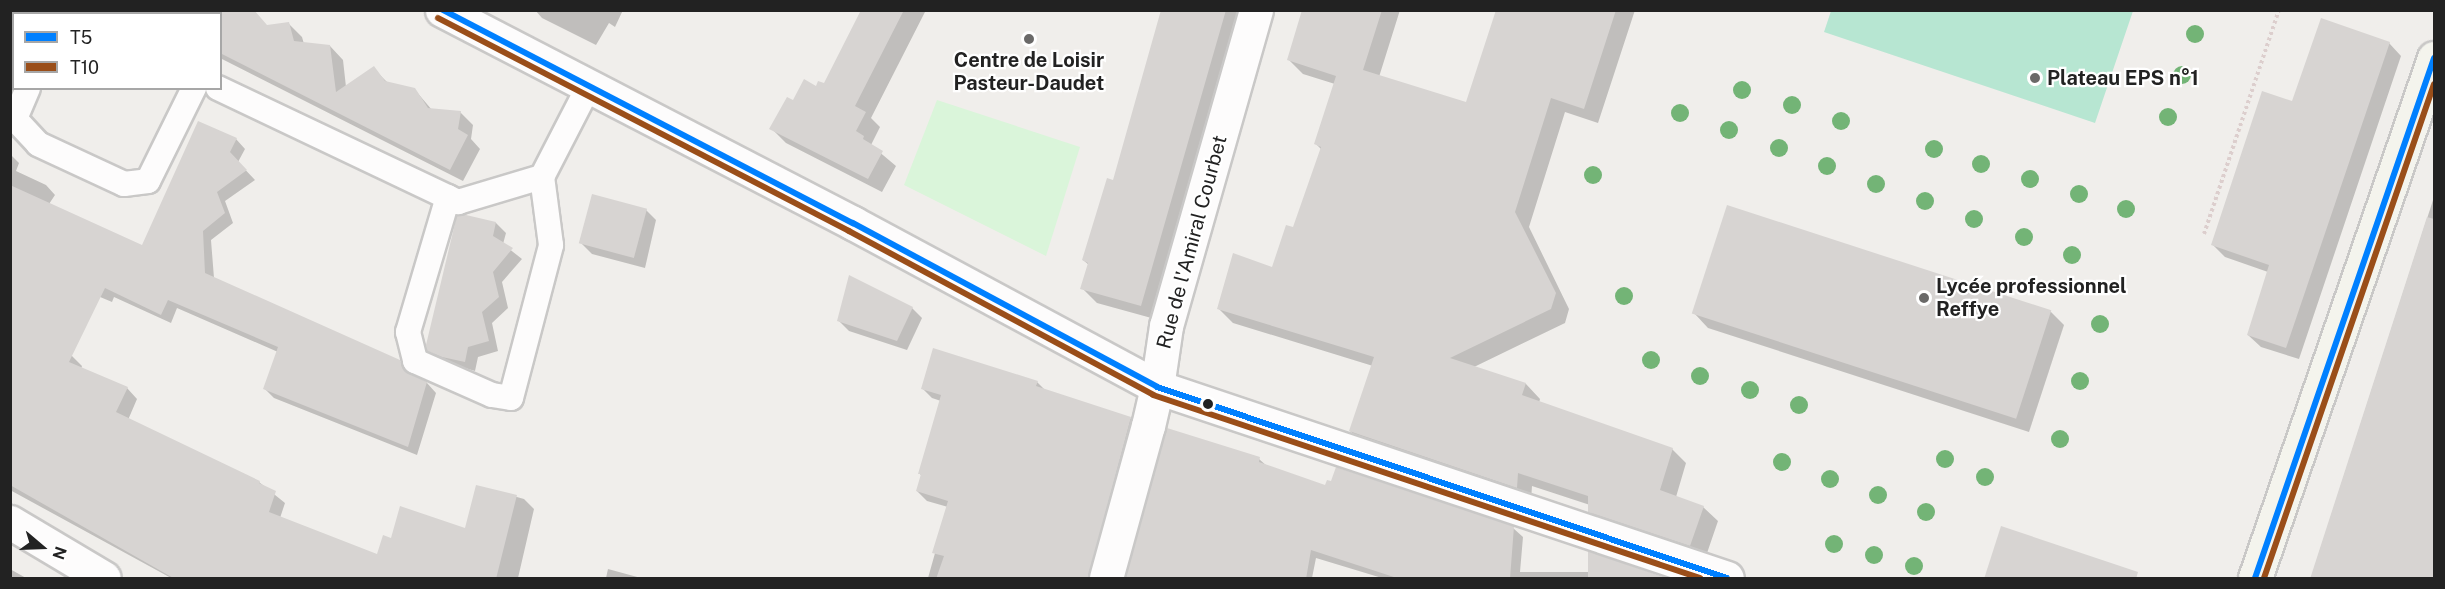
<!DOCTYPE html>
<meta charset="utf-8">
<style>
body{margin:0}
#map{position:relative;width:2445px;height:589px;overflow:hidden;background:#f0eeeb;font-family:"Public Sans",sans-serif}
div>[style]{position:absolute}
.park>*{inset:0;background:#daf5da}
.pitch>*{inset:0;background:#b7e6d2}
.shadow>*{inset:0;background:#0003;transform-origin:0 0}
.building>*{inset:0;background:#d7d4d2;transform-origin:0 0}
.path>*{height:4px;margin-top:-2px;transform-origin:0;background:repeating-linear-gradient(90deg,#dccecd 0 3px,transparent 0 6px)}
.roads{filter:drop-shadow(2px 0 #c9c8c7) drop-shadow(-2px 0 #c9c8c7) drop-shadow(0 2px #c9c8c7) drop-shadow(0 -2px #c9c8c7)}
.service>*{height:24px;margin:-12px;padding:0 12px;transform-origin:12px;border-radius:12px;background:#fdfcfc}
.minor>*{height:33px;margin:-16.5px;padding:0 16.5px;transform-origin:16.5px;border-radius:16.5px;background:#fdfcfc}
.secondary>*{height:33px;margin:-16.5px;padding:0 16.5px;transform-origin:16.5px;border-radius:16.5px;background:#f4f4ed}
.bus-1>*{height:6px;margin:-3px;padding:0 3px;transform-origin:3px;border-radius:3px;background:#0080ff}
.bus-2>*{height:6px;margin:-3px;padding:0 3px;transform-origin:3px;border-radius:3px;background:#9a4e19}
.trees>*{width:18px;height:18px;margin:-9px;border-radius:50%;background:#73b476}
.dots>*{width:16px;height:16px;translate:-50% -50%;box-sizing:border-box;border:3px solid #fff;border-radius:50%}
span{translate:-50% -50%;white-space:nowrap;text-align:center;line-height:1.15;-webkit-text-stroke:4.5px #fff;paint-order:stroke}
.poi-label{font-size:20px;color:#222;font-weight:700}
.left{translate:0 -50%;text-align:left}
.street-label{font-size:20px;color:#222}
.frame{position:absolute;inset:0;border:12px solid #222;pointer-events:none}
.legend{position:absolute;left:12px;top:12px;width:210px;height:78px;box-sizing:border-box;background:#fff;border:2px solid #a7a7a7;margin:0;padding:8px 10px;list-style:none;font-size:18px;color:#222}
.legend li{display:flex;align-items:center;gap:12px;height:30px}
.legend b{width:30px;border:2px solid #a7a7a7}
.north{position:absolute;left:12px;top:517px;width:60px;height:60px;-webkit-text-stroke:4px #fff;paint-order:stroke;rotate:109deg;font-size:16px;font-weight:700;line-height:24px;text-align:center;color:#222}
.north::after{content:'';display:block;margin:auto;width:21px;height:27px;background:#222;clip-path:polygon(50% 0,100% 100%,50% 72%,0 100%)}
</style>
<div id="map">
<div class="park">
<i style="clip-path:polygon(937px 100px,1080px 147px,1046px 256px,904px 185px)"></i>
</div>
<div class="pitch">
<i style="clip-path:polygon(1831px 11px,1831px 10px,2133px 11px,2095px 123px,1824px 32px)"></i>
</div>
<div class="shadow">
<i style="left:128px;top:10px;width:88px;height:7px"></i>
<i style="clip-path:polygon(535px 10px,623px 10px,615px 27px,609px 23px,596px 45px,542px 18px)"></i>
<i style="clip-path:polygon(863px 10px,926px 10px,871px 118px,880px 127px,871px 145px,896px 166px,882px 192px,786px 143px,771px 128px,793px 102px,824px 85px)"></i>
<i style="clip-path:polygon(1163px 10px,1244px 10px,1155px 319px,1097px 303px,1082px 288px,1089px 265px,1083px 260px,1114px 182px)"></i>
<i style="clip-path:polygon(1303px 10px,1400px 10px,1379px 77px,1467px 104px,1498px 10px,1635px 10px,1598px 123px,1565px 112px,1529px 227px,1569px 309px,1565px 323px,1474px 367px,1526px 384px,1540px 399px,1539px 403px,1672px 449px,1686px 463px,1676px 497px,1703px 507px,1718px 521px,1705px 559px,1604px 526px,1590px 511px,1590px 505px,1532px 486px,1531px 501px,1365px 445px,1350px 431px,1373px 366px,1233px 323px,1219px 309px,1273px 269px,1294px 229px,1321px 149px,1316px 144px,1335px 84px,1303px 74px,1289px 60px)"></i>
<i style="clip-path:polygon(10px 19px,14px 22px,10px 37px)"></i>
<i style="clip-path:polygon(220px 19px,268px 26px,289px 24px,302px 37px,304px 44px,330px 46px,343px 60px,346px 87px,373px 68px,388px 83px,415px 90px,432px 110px,460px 112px,473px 125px,471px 139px,480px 149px,463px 181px,220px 58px)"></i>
<i style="clip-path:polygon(2389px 43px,2401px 56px,2299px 359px,2261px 347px,2248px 335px,2268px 272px,2225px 257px,2212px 244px)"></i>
<i style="clip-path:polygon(10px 55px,14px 56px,14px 88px,22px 88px,10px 114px)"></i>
<i style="clip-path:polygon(236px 139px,245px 149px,238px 162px,255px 180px,225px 201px,233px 223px,211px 240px,214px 278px,399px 361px,411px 375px,427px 383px,436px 393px,417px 455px,274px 398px,265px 389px,278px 352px,177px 308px,171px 323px,114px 297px,112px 302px,10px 259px,10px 154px,19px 163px,16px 171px,46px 185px,55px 195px,49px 204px,142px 247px)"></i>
<i style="clip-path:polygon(2434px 197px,2434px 578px,2311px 578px)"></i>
<i style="clip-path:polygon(646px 210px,656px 220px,645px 268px,592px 254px,582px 244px)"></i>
<i style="clip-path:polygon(459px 217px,496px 223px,506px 233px,503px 244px,522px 259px,502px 282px,508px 308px,492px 323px,498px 351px,478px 357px,475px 371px,439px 360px,427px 345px)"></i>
<i style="clip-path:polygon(912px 308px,922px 318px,907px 350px,849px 331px,839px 321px)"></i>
<i style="clip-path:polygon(2050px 311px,2064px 325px,2029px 432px,1708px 328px,1694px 313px)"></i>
<i style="clip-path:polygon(10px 331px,72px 356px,82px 366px,81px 369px,127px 388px,137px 399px,128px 420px,259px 482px,285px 503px,280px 518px,378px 556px,392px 540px,466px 530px,477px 486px,524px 499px,534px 509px,518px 578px,171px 578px,10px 490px)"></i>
<i style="clip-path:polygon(1037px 382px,1045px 390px,1130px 418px,1140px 428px,1098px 578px,928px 578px,948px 507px,927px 501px,917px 491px,922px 476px,919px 473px,941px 401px,932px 398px,922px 388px)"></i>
<i style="clip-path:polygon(1259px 459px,1268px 467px,1326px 487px,1513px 528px,1523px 537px,1520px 572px,1590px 572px,1665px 578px,1382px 578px,1316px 558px,1312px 578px,1127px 578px)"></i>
<i style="clip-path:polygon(10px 569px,26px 578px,10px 578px)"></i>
<i style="clip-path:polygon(608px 569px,641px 578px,606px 578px)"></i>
</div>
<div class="building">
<i style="clip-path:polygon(220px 10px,254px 10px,267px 25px,289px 22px,294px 41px,330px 45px,336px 92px,374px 66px,385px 81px,415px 88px,428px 108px,461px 111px,458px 129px,468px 135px,450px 170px,220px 53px)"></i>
<i style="clip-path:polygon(861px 10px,904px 10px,855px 106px,866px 112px,856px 131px,864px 136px,863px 139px,883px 151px,868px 179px,769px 129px,787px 97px,793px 100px,804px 79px,816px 86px,818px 81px,824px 83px)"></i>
<i style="clip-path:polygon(1161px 10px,1226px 10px,1141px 306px,1080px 289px,1088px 263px,1082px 260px,1107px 178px,1113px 180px)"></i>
<i style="clip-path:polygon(1302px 10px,1382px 10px,1363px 70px,1466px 102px,1496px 10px,1616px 10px,1584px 109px,1551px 98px,1515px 212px,1556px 293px,1551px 309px,1450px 358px,1526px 383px,1522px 395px,1673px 448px,1660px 490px,1704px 506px,1690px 546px,1588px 512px,1588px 496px,1518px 473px,1517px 488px,1349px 431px,1374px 357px,1217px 309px,1233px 253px,1272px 267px,1286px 225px,1293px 227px,1321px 147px,1314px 144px,1336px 76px,1287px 60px)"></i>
<i style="clip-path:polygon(2321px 18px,2390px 42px,2286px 348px,2247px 335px,2269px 265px,2211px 245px,2262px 91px,2292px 101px)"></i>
<i style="clip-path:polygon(198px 121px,237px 138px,230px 152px,247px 170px,217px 192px,225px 213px,203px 231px,205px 273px,400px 360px,404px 370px,427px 382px,408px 447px,263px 389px,278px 347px,168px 300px,161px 315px,105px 288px,69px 362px,128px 387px,116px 412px,260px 481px,259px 483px,276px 491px,269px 512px,377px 554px,383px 535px,391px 538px,400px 506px,465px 528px,476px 485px,517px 495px,496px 579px,175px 579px,10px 485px,10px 185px,142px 245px)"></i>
<i style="left:592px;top:194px;width:57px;height:51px;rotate:15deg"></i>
<i style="left:1727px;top:205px;width:341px;height:114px;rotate:18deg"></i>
<i style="clip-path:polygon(457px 215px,466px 215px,496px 222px,493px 236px,513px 248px,493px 272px,499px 297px,482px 312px,489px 341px,468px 347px,465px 362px,442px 357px,427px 351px,426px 345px)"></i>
<i style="clip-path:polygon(2427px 217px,2434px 219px,2434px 579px,2310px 579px)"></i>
<i style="clip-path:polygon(849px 275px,913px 307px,897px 341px,837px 321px)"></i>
<i style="clip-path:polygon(933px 348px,1038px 381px,1036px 386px,1131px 417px,1088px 579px,936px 579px,944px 556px,932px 553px,948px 501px,916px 491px,921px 474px,918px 474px,941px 395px,921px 389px)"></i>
<i style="clip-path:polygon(1167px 428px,1260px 457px,1259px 462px,1325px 485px,1327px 480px,1331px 481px,1336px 467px,1514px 526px,1510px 579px,1400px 579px,1311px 550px,1306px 579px,1125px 579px)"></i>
<i style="clip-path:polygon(2001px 526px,2138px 572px,2136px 579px,1984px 579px)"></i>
<i style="clip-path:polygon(1588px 551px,1669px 579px,1588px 579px)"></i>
</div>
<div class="path">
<i style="left:2204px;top:234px;width:236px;rotate:-71.5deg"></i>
</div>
<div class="roads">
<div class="service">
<i style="left:63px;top:10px;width:5px;rotate:53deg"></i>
<i style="left:28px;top:88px;width:34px;rotate:113deg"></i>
<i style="left:15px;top:119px;width:34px;rotate:47deg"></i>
<i style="left:38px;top:144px;width:95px;rotate:24.9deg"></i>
<i style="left:124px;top:184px;width:24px;rotate:-7deg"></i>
<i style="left:148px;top:181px;width:104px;rotate:-63.7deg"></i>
<i style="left:218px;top:88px;width:266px;rotate:25.4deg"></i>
<i style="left:458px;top:202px;width:88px;rotate:-16.6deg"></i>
<i style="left:542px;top:177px;width:102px;rotate:-62.7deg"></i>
<i style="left:448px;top:197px;width:141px;rotate:106.5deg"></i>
<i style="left:408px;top:332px;width:30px;rotate:76deg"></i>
<i style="left:415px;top:361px;width:84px;rotate:23.8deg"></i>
<i style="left:492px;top:395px;width:19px;rotate:9deg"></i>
<i style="left:511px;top:398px;width:158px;rotate:-75.3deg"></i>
<i style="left:551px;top:245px;width:69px;rotate:-97.5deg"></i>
</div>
<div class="minor">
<i style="left:442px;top:10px;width:463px;rotate:27.4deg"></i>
<i style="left:853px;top:223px;width:345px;rotate:28.3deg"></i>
<i style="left:1157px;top:387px;width:601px;rotate:18.53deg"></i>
<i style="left:10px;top:522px;width:109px;rotate:30.8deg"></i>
<i style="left:1106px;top:578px;width:158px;rotate:-74.6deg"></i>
<i style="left:1148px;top:426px;width:40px;rotate:-77deg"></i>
<i style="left:1157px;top:387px;width:62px;rotate:-81.6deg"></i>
<i style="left:1166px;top:326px;width:329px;rotate:-74.1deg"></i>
</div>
<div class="secondary">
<i style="left:2255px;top:578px;width:550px;rotate:-71deg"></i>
</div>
</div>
<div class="bus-1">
<i style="left:443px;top:10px;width:462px;rotate:27.5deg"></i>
<i style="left:853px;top:223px;width:345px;rotate:28.3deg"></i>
<i style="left:1157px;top:387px;width:601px;rotate:18.53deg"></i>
<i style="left:2255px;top:578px;width:550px;rotate:-71deg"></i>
</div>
<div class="bus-2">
<i style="left:438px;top:18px;width:463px;rotate:27.4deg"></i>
<i style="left:849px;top:231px;width:345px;rotate:28.3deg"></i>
<i style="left:1153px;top:395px;width:577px;rotate:18.5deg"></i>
<i style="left:2264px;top:578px;width:522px;rotate:-71.01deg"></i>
</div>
<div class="trees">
<i style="left:2195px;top:34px"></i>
<i style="left:2182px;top:75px"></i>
<i style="left:1742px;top:90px"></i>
<i style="left:1792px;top:105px"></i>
<i style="left:1680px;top:113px"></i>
<i style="left:2168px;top:117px"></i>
<i style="left:1841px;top:121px"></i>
<i style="left:1729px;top:130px"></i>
<i style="left:1779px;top:148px"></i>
<i style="left:1934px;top:149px"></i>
<i style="left:1981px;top:164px"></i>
<i style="left:1827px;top:166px"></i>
<i style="left:1593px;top:175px"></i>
<i style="left:2030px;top:179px"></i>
<i style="left:1876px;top:184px"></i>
<i style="left:2079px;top:194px"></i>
<i style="left:1925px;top:201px"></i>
<i style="left:2126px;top:209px"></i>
<i style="left:1974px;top:219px"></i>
<i style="left:2024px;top:237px"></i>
<i style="left:2072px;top:255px"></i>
<i style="left:1624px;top:296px"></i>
<i style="left:2100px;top:324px"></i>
<i style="left:1651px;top:360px"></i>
<i style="left:1700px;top:376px"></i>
<i style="left:2080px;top:381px"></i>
<i style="left:1750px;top:390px"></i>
<i style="left:1799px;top:405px"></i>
<i style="left:2060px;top:439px"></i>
<i style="left:1945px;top:459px"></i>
<i style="left:1782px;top:462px"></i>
<i style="left:1985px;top:477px"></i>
<i style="left:1830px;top:479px"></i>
<i style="left:1878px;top:495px"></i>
<i style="left:1926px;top:512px"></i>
<i style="left:1834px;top:544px"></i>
<i style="left:1874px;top:555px"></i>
<i style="left:1914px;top:566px"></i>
</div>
<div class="dots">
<i style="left:1029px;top:39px;background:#6a6968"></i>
<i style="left:2035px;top:78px;background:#6a6968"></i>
<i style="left:1924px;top:298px;background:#6a6968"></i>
<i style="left:1208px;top:404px;background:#222"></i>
</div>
<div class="poi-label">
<span style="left:1029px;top:72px">Centre de Loisir<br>Pasteur-Daudet</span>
<span class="left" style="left:2047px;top:78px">Plateau EPS n°1</span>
<span class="left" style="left:1936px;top:298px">Lycée professionnel<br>Reffye</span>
</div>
<div class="street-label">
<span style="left:1192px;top:242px;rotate:-75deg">Rue de l'Amiral Courbet</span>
</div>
<div class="frame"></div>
<ul class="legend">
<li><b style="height:8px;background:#0080ff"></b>T5</li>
<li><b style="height:8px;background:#9a4e19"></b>T10</li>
</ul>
<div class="north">N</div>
</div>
